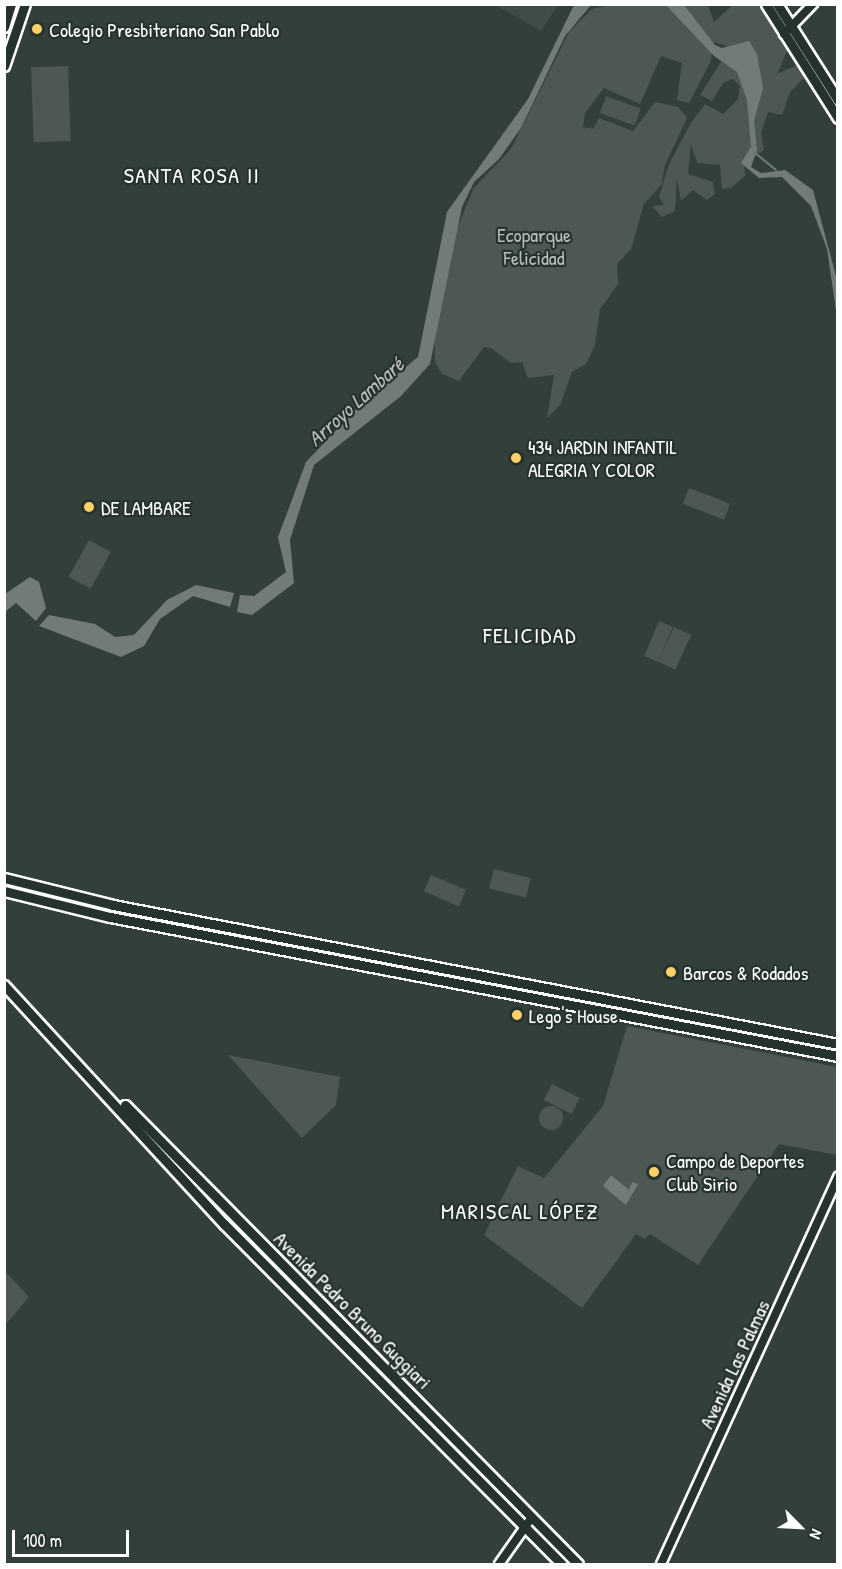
<!DOCTYPE html>
<meta charset="utf-8">
<style>
body{margin:0}
#map{position:relative;width:842px;height:1569px;overflow:hidden;background:#333f3a;font-family:"Patrick Hand",sans-serif}
div>[style]{position:absolute}
.built>*{inset:0;background:#404c47}
.green>*{inset:0;background:#4d5853;transform-origin:0 0}
.round{border-radius:50%}
.water>*{inset:0;background:#737b78}
.stream>*{height:2px;margin:-1px;padding:0 1px;transform-origin:1px;border-radius:1px;background:#737b78}
.roads{filter:drop-shadow(2px 0 #fff) drop-shadow(-2px 0 #fff) drop-shadow(0 2px #fff) drop-shadow(0 -2px #fff)}
.tertiary>*{height:8px;margin:-4px;padding:0 4px;transform-origin:4px;border-radius:4px;background:#26332d}
.secondary>*{height:8px;margin:-4px;padding:0 4px;transform-origin:4px;border-radius:4px;background:#26332d}
.primary>*{height:9px;margin:-4.5px;padding:0 4.5px;transform-origin:4.5px;border-radius:4.5px;background:#26332d}
.dots>*{width:16px;height:16px;translate:-50% -50%;box-sizing:border-box;border:3px solid #26332d;border-radius:50%}
span{translate:-50% -50%;white-space:nowrap;text-align:center;line-height:1.15;-webkit-text-stroke:4.5px #26332d;paint-order:stroke}
.poi-label{font-size:20px;color:#fff}
.left{translate:0 -50%;text-align:left}
.park-label{font-size:20px;color:#b8bcba}
.street-label{font-size:20px;color:#fff}
.water-label{font-size:21px;color:#b9bdbc;font-style:italic}
.quarter-label{font-size:22px;color:#fff;letter-spacing:1.5px}
.frame{position:absolute;inset:0;border:6px solid #fff;pointer-events:none}
.north{position:absolute;left:770px;top:1497px;width:60px;height:60px;-webkit-text-stroke:4px #26332d;paint-order:stroke;rotate:114deg;font-size:16px;font-weight:700;line-height:24px;text-align:center;color:#fff}
.north::after{content:'';display:block;margin:auto;width:21px;height:27px;background:#fff;clip-path:polygon(50% 0,100% 100%,50% 72%,0 100%)}
.scale{position:absolute;left:12px;top:1530px;width:117px;height:27px;box-sizing:border-box;border:3px solid #fff;border-top:0;padding-left:8px;font-size:18px;line-height:21px;white-space:nowrap;color:#fff;-webkit-text-stroke:4px #26332d;paint-order:stroke}
</style>
<div id="map">
<div class="built">
<i style="clip-path:polygon(496px 5px,558px 5px,541px 31px)"></i>
</div>
<div class="green">
<i style="clip-path:polygon(613px 4px,708px 5px,714px 22px,733px 5px,764px 5px,790px 44px,777px 74px,799px 64px,804px 78px,790px 92px,782px 115px,768px 112px,761px 133px,764px 150px,744px 163px,745px 176px,731px 188px,722px 189px,720px 165px,697px 163px,691px 144px,688px 174px,713px 182px,715px 194px,707px 200px,693px 190px,681px 201px,677px 179px,675px 211px,662px 217px,652px 206px,664px 205px,659px 197px,669px 164px,691px 123px,705px 104px,723px 114px,738px 99px,740px 86px,733px 79px,723px 83px,712px 101px,700px 95px,730px 47px,713px 42px,711px 61px,689px 103px,677px 100px,682px 63px,661px 56px,640px 104px,604px 88px,585px 113px,583px 127px,593px 129px,599px 118px,633px 131px,655px 102px,678px 107px,687px 118px,665px 165px,662px 184px,644px 204px,631px 249px,617px 264px,618px 284px,600px 309px,595px 345px,586px 364px,572px 372px,560px 405px,547px 418px,554px 375px,528px 378px,522px 362px,511px 363px,491px 348px,484px 347px,459px 381px,442px 374px,435px 362px,434px 316px,446px 257px,473px 189px,511px 149px,569px 32px,592px 9px)"></i>
<i style="left:68px;top:66px;width:75px;height:37px;rotate:88deg"></i>
<i style="left:606px;top:96px;width:37px;height:18px;rotate:20deg"></i>
<i style="left:689px;top:488px;width:44px;height:17px;rotate:21deg"></i>
<i style="left:89px;top:540px;width:25px;height:42px;rotate:29deg"></i>
<i style="left:659px;top:621px;width:15px;height:38px;rotate:23deg"></i>
<i style="left:674px;top:627px;width:19px;height:38px;rotate:25deg"></i>
<i style="left:494px;top:869px;width:38px;height:20px;rotate:14deg"></i>
<i style="left:431px;top:875px;width:38px;height:18px;rotate:23deg"></i>
<i style="clip-path:polygon(120px 912px,315px 948px,316px 950px,120px 915px)"></i>
<i style="clip-path:polygon(351px 955px,568px 996px,570px 998px,351px 958px)"></i>
<i style="clip-path:polygon(590px 1002px,837px 1047px,837px 1051px,591px 1003px)"></i>
<i style="clip-path:polygon(627px 1026px,837px 1067px,837px 1155px,779px 1144px,698px 1265px,650px 1234px,645px 1239px,636px 1234px,582px 1308px,484px 1235px,518px 1166px,544px 1178px,603px 1106px)"></i>
<i style="clip-path:polygon(228px 1055px,340px 1077px,336px 1105px,302px 1138px)"></i>
<i style="left:552px;top:1084px;width:31px;height:18px;rotate:27deg"></i>
<i class="round" style="left:539px;top:1106px;width:24px;height:24px"></i>
<i style="clip-path:polygon(237px 1225px,329px 1319px,329px 1322px,234px 1228px)"></i>
<i style="clip-path:polygon(5px 1271px,29px 1297px,5px 1325px,4px 1325px)"></i>
</div>
<div class="water">
<i style="clip-path:polygon(574px 5px,591px 5px,565px 36px,521px 128px,499px 159px,474px 182px,462px 207px,430px 364px,401px 396px,314px 465px,290px 540px,294px 583px,252px 615px,237px 612px,240px 595px,254px 596px,286px 572px,278px 537px,306px 462px,362px 403px,418px 357px,447px 212px,528px 99px)"></i>
<i style="clip-path:polygon(666px 5px,684px 5px,715px 45px,722px 48px,749px 41px,757px 54px,763px 88px,754px 121px,757px 150px,751px 167px,761px 173px,785px 170px,813px 190px,836px 276px,837px 317px,827px 249px,811px 206px,782px 177px,759px 178px,741px 163px,751px 147px,747px 100px,737px 72px,714px 56px)"></i>
<i style="clip-path:polygon(30px 577px,39px 582px,46px 608px,36px 621px,16px 603px,5px 612px,5px 594px)"></i>
<i style="clip-path:polygon(196px 585px,234px 593px,230px 607px,193px 596px,160px 619px,144px 646px,121px 657px,39px 626px,49px 615px,95px 624px,115px 637px,134px 635px,167px 600px)"></i>
<i style="clip-path:polygon(611px 1175px,629px 1190px,632px 1182px,638px 1184px,626px 1205px,603px 1186px)"></i>
</div>
<div class="stream">
<i style="left:755px;top:153px;width:27px;rotate:39deg"></i>
</div>
<div class="roads">
<div class="tertiary">
<i style="left:784px;top:34px;width:42px;rotate:-46deg"></i>
<i style="left:661px;top:1564px;width:426px;rotate:-65.4deg"></i>
</div>
<div class="secondary">
<i style="left:499px;top:1564px;width:57px;rotate:-54.9deg"></i>
</div>
<div class="primary">
<i style="left:766px;top:4px;width:135px;rotate:57.7deg"></i>
<i style="left:777px;top:4px;width:114px;rotate:57.6deg"></i>
<i style="left:4px;top:27px;width:24px;rotate:-73deg"></i>
<i style="left:4px;top:66px;width:65px;rotate:-71.3deg"></i>
<i style="left:4px;top:878px;width:112px;rotate:13.9deg"></i>
<i style="left:113px;top:905px;width:738px;rotate:10.85deg"></i>
<i style="left:4px;top:891px;width:109px;rotate:13.8deg"></i>
<i style="left:110px;top:917px;width:741px;rotate:10.81deg"></i>
<i style="left:4px;top:985px;width:325px;rotate:47.4deg"></i>
<i style="left:224px;top:1224px;width:479px;rotate:45.2deg"></i>
<i style="left:125px;top:1105px;width:645px;rotate:45.38deg"></i>
</div>
</div>
<div class="dots">
<i style="left:37px;top:29px;background:#ffd166"></i>
<i style="left:516px;top:458px;background:#ffd166"></i>
<i style="left:89px;top:507px;background:#ffd166"></i>
<i style="left:671px;top:972px;background:#ffd166"></i>
<i style="left:517px;top:1015px;background:#ffd166"></i>
<i style="left:654px;top:1172px;background:#ffd166"></i>
</div>
<div class="poi-label">
<span class="left" style="left:49px;top:29px">Colegio Presbiteriano San Pablo</span>
<span class="left" style="left:528px;top:458px">434 JARDIN INFANTIL<br>ALEGRIA Y COLOR</span>
<span class="left" style="left:101px;top:507px">DE LAMBARE</span>
<span class="left" style="left:683px;top:972px">Barcos &amp; Rodados</span>
<span class="left" style="left:529px;top:1015px">Lego's House</span>
<span class="left" style="left:666px;top:1172px">Campo de Deportes<br>Club Sirio</span>
</div>
<div class="park-label">
<span style="left:534px;top:246px">Ecoparque<br>Felicidad</span>
</div>
<div class="street-label">
<span style="left:353px;top:1310px;rotate:45deg">Avenida Pedro Bruno Guggiari</span>
<span style="left:734px;top:1364px;rotate:-65deg">Avenida Las Palmas</span>
</div>
<div class="water-label">
<span style="left:356px;top:402px;rotate:-42deg">Arroyo Lambaré</span>
</div>
<div class="quarter-label">
<span style="left:192px;top:176px">SANTA ROSA II</span>
<span style="left:530px;top:636px">FELICIDAD</span>
<span style="left:520px;top:1212px">MARISCAL LÓPEZ</span>
</div>
<div class="frame"></div>
<div class="north">N</div>
<div class="scale">100 m</div>
</div>
